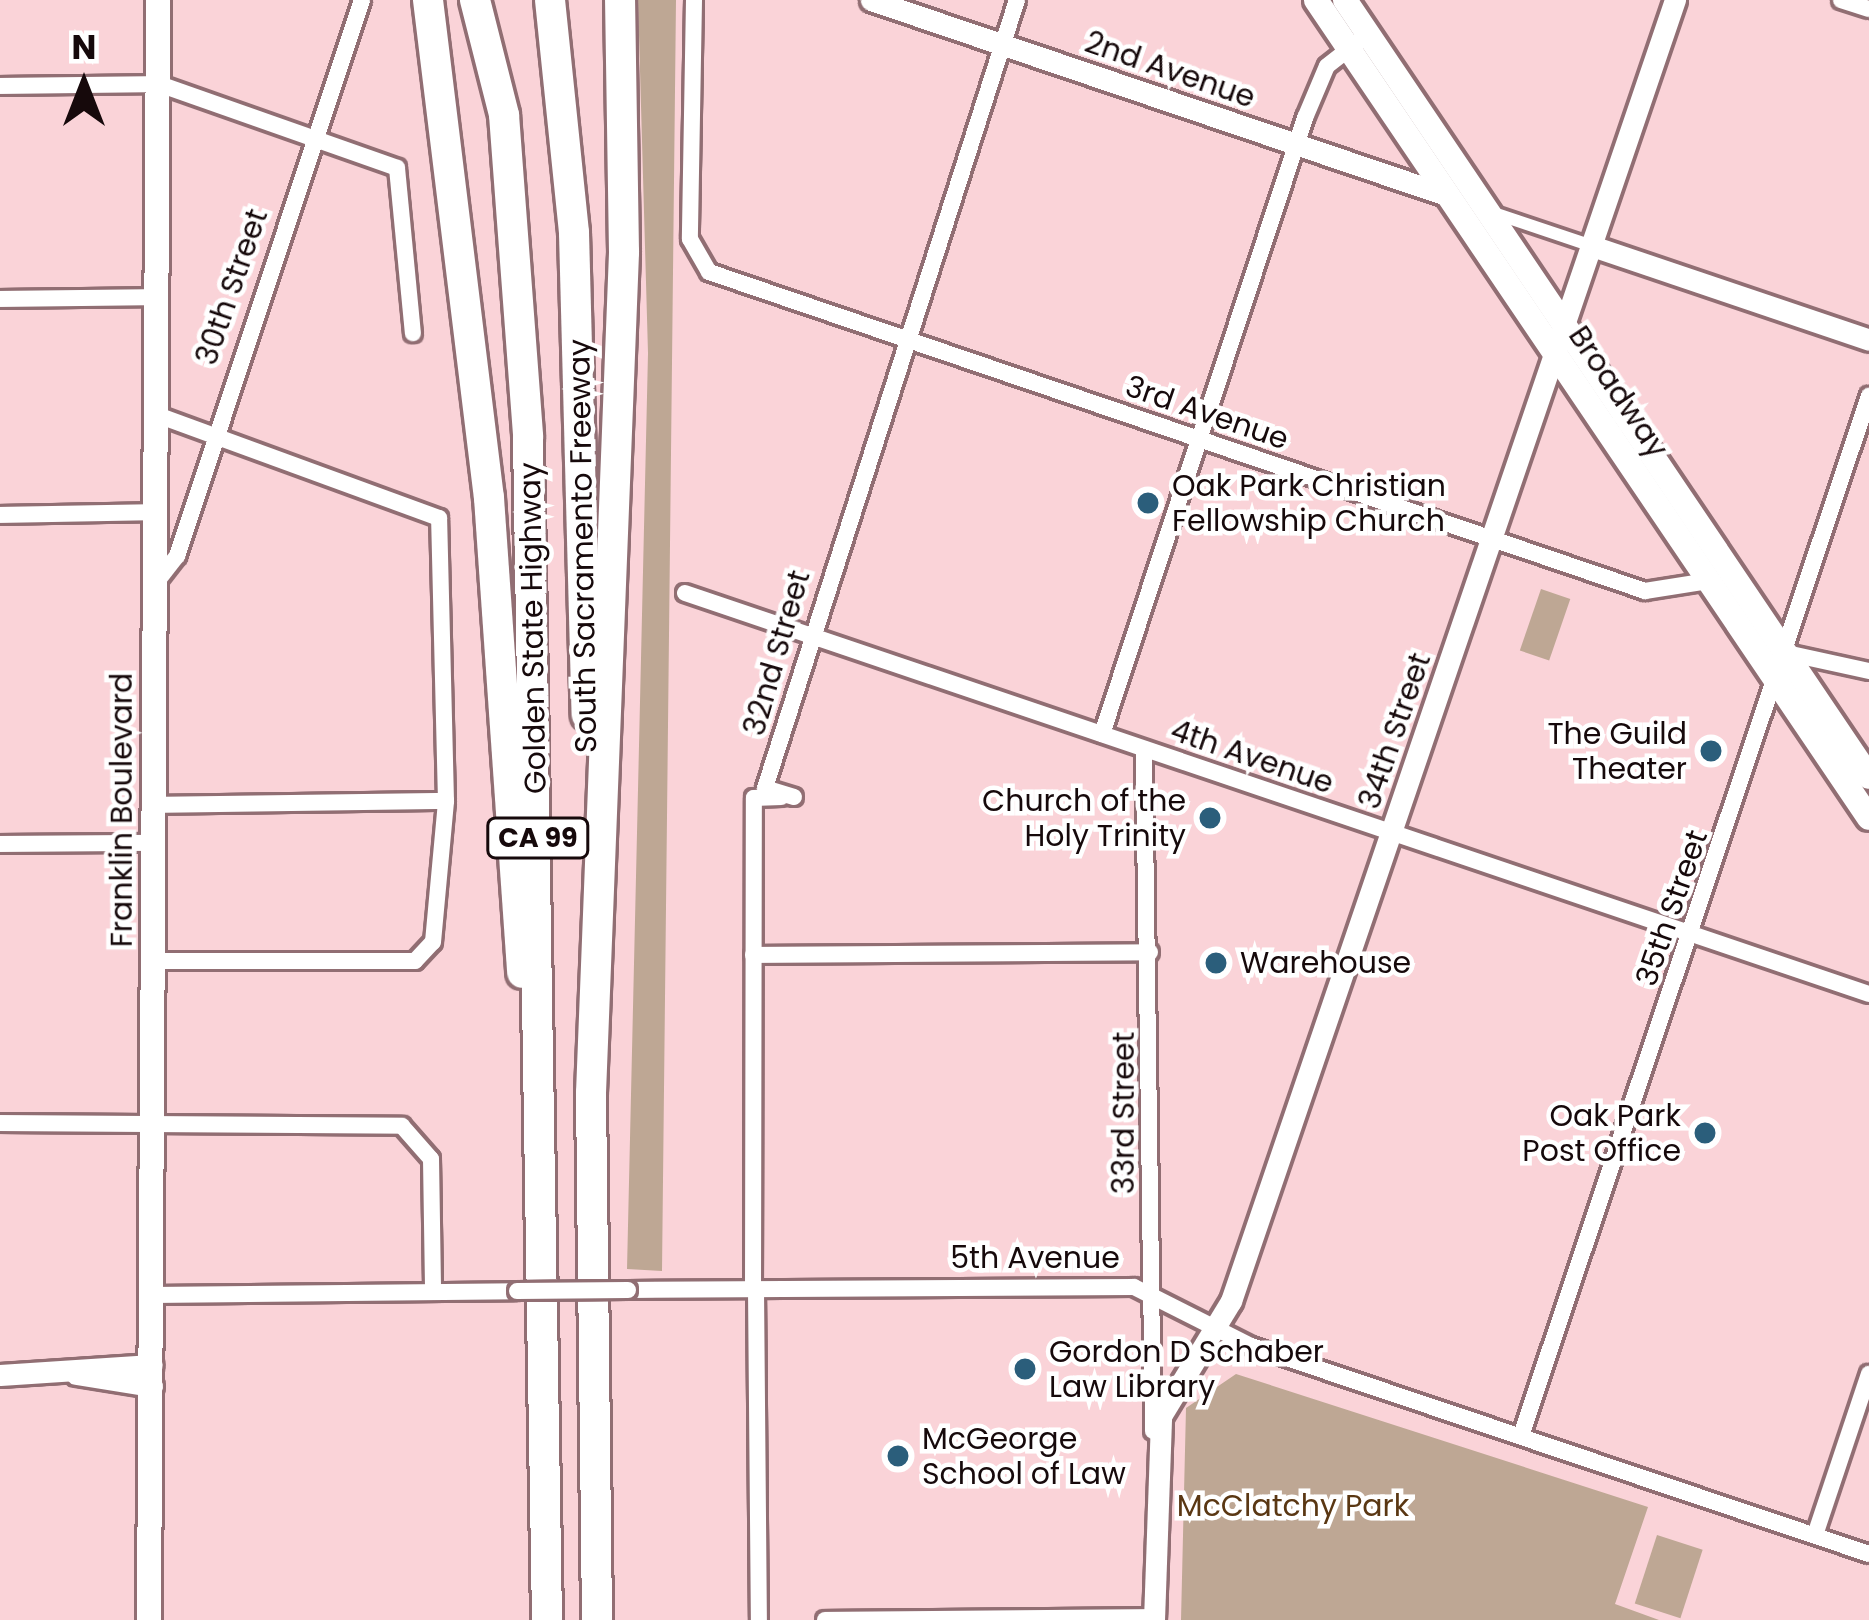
<!DOCTYPE html>
<style>
body{margin:0}
#map{position:relative;width:1869px;height:1620px;overflow:hidden;background:#fad3d8;font-family:Poppins,sans-serif}
div>[style]{position:absolute}
.green>*{inset:0;background:#bea794;transform-origin:0 0}
.roads{filter:drop-shadow(3px 0 #916e73) drop-shadow(-3px 0 #916e73) drop-shadow(0 3px #916e73) drop-shadow(0 -3px #916e73)}
.pedestrian>*{height:12px;margin:-6px;padding:0 6px;transform-origin:6px;border-radius:6px;background:#fff}
.minor>*{height:16px;margin:-8px;padding:0 8px;transform-origin:8px;border-radius:8px;background:#fff}
.tertiary>*{height:21px;margin:-10.5px;padding:0 10.5px;transform-origin:10.5px;border-radius:10.5px;background:#fff}
.secondary>*{height:24px;margin:-12px;padding:0 12px;transform-origin:12px;border-radius:12px;background:#fff}
.motorway>*{height:30px;margin:-15px;padding:0 15px;transform-origin:15px;border-radius:15px;background:#fff}
.bridges{filter:drop-shadow(3px 0 #916e73) drop-shadow(-3px 0 #916e73) drop-shadow(0 3px #916e73) drop-shadow(0 -3px #916e73)}
.minor-bridge>*{height:16px;margin:-8px;padding:0 8px;transform-origin:8px;border-radius:8px;background:#fff}
.dots>*{width:33px;height:33px;translate:-50% -50%;box-sizing:border-box;border:6px solid #fff;border-radius:50%}
span{translate:-50% -50%;white-space:nowrap;text-align:center;line-height:1.15;-webkit-text-stroke:9px #fff;paint-order:stroke}
.shield-label span{padding:3px 9px;background:#fff;border:3px solid;border-radius:9px;-webkit-text-stroke-width:0}
.shield-label{font-size:27px;color:#16090b;font-weight:700}
.street-label{font-size:30px;color:#16090b}
.poi-label{font-size:30px;color:#16090b}
.left{translate:0 -50%;text-align:left}
.right{translate:-100% -50%;text-align:right}
.park-label{font-size:30px;color:#5a3713}
.north{position:absolute;left:24px;top:24px;width:120px;height:120px;-webkit-text-stroke:9px #fff;paint-order:stroke;rotate:0deg;font-size:33px;font-weight:700;line-height:48px;text-align:center;color:#16090b}
.north::after{content:'';display:block;margin:auto;width:42px;height:54px;background:#16090b;clip-path:polygon(50% 0,100% 100%,50% 72%,0 100%)}
</style>
<div id="map">
<div class="green">
<i style="clip-path:polygon(638px 0,676px 0,662px 1271px,627px 1269px,648px 353px)"></i>
<i style="left:1541px;top:589px;width:31px;height:65px;rotate:19deg"></i>
<i style="clip-path:polygon(1236px 1374px,1648px 1507px,1615px 1604px,1659px 1620px,1181px 1620px,1186px 1408px)"></i>
<i style="left:1657px;top:1535px;width:48px;height:72px;rotate:18deg"></i>
</div>
<div class="roads">
<div class="pedestrian">
<i style="left:1491px;top:212px;width:107px;rotate:18.6deg"></i>
</div>
<div class="minor">
<i style="left:694px;top:0;width:239px;rotate:91deg"></i>
<i style="left:690px;top:239px;width:38px;rotate:60deg"></i>
<i style="left:709px;top:272px;width:989px;rotate:18.82deg"></i>
<i style="left:1645px;top:591px;width:64px;rotate:-9deg"></i>
<i style="left:1841px;top:0;width:29px;rotate:18deg"></i>
<i style="left:0;top:86px;width:159px;rotate:-0.7deg"></i>
<i style="left:159px;top:84px;width:252px;rotate:19.4deg"></i>
<i style="left:397px;top:168px;width:166px;rotate:84.5deg"></i>
<i style="left:0;top:299px;width:158px;rotate:-0.7deg"></i>
<i style="left:0;top:515px;width:154px;rotate:-1.1deg"></i>
<i style="left:155px;top:584px;width:36px;rotate:-52deg"></i>
<i style="left:177px;top:556px;width:586px;rotate:-71.6deg"></i>
<i style="left:685px;top:593px;width:1250px;rotate:18.71deg"></i>
<i style="left:1782px;top:652px;width:89px;rotate:12.3deg"></i>
<i style="left:1102px;top:734px;width:649px;rotate:-71.76deg"></i>
<i style="left:1305px;top:118px;width:56px;rotate:-67.1deg"></i>
<i style="left:1327px;top:66px;width:39px;rotate:-38deg"></i>
<i style="left:1144px;top:749px;width:682px;rotate:89.24deg"></i>
<i style="left:794px;top:797px;width:30px;rotate:-163deg"></i>
<i style="left:765px;top:788px;width:827px;rotate:-72.27deg"></i>
<i style="left:155px;top:805px;width:291px;rotate:-0.8deg"></i>
<i style="left:0;top:844px;width:155px;rotate:-0.4deg"></i>
<i style="left:753px;top:955px;width:397px;rotate:-0.4deg"></i>
<i style="left:151px;top:961px;width:264px"></i>
<i style="left:415px;top:961px;width:26px;rotate:-47deg"></i>
<i style="left:433px;top:942px;width:142px;rotate:-84.7deg"></i>
<i style="left:446px;top:801px;width:283px;rotate:-91.4deg"></i>
<i style="left:439px;top:518px;width:300px;rotate:-159.9deg"></i>
<i style="left:0;top:1123px;width:402px;rotate:0.4deg"></i>
<i style="left:402px;top:1126px;width:44px;rotate:48.7deg"></i>
<i style="left:431px;top:1159px;width:133px;rotate:89.1deg"></i>
<i style="left:753px;top:1289px;width:491px;rotate:-89.9deg"></i>
<i style="left:754px;top:798px;width:27px;rotate:-2deg"></i>
<i style="left:756px;top:1289px;width:331px;rotate:89.5deg"></i>
<i style="left:628px;top:1290px;width:506px;rotate:-0.34deg"></i>
<i style="left:1134px;top:1287px;width:131px;rotate:26.8deg"></i>
<i style="left:1251px;top:1346px;width:652px;rotate:18.6deg"></i>
<i style="left:152px;top:1295px;width:365px;rotate:-0.6deg"></i>
<i style="left:1521px;top:1436px;width:1097px;rotate:-71.5deg"></i>
<i style="left:1815px;top:1535px;width:170px;rotate:-71.5deg"></i>
<i style="left:825px;top:1620px;width:329px;rotate:-0.5deg"></i>
</div>
<div class="tertiary">
<i style="left:871px;top:0;width:610px;rotate:18.73deg"></i>
<i style="left:1592px;top:246px;width:293px;rotate:18.7deg"></i>
<i style="left:76px;top:1374px;width:77px;rotate:9deg"></i>
<i style="left:0;top:1375px;width:152px;rotate:-3.8deg"></i>
<i style="left:1154px;top:1620px;width:204px;rotate:-88deg"></i>
<i style="left:1161px;top:1416px;width:135px;rotate:-58.7deg"></i>
<i style="left:1231px;top:1301px;width:1375px;rotate:-71.16deg"></i>
</div>
<div class="secondary">
<i style="left:1316px;top:0;width:987px;rotate:55.94deg"></i>
<i style="left:1345px;top:0;width:937px;rotate:56deg"></i>
<i style="left:149px;top:1620px;width:1620px;rotate:-89.68deg"></i>
</div>
<div class="motorway">
<i style="left:428px;top:0;width:502px;rotate:83.02deg"></i>
<i style="left:489px;top:498px;width:476px;rotate:86deg"></i>
<i style="left:475px;top:0;width:119px;rotate:75.8deg"></i>
<i style="left:504px;top:115px;width:323px;rotate:85.7deg"></i>
<i style="left:528px;top:437px;width:1183px;rotate:89.08deg"></i>
<i style="left:550px;top:0;width:234px;rotate:84.1deg"></i>
<i style="left:574px;top:233px;width:482px;rotate:88.5deg"></i>
<i style="left:597px;top:1620px;width:527px;rotate:-90.65deg"></i>
<i style="left:591px;top:1093px;width:842px;rotate:-87.75deg"></i>
<i style="left:624px;top:252px;width:252px;rotate:-90.9deg"></i>
</div>
</div>
<div class="bridges">
<div class="minor-bridge">
<i style="left:517px;top:1291px;width:111px;rotate:-0.5deg"></i>
</div>
</div>
<div class="dots">
<i style="left:1148px;top:503px;background:#2b5e7b"></i>
<i style="left:1711px;top:751px;background:#2b5e7b"></i>
<i style="left:1210px;top:818px;background:#2b5e7b"></i>
<i style="left:1216px;top:963px;background:#2b5e7b"></i>
<i style="left:1705px;top:1133px;background:#2b5e7b"></i>
<i style="left:1025px;top:1369px;background:#2b5e7b"></i>
<i style="left:898px;top:1456px;background:#2b5e7b"></i>
</div>
<div class="shield-label">
<span style="left:538px;top:838px">CA 99</span>
</div>
<div class="street-label">
<span style="left:1170px;top:70px;rotate:19deg">2nd Avenue</span>
<span style="left:232px;top:287px;rotate:-71deg">30th Street</span>
<span style="left:1618px;top:392px;rotate:56deg">Broadway</span>
<span style="left:1207px;top:413px;rotate:19deg">3rd Avenue</span>
<span style="left:583px;top:546px;rotate:-91deg">South Sacramento Freeway</span>
<span style="left:533px;top:628px;rotate:-91deg">Golden State Highway</span>
<span style="left:777px;top:653px;rotate:-74deg">32nd Street</span>
<span style="left:1395px;top:731px;rotate:-71deg">34th Street</span>
<span style="left:1252px;top:757px;rotate:19deg">4th Avenue</span>
<span style="left:122px;top:810px;rotate:-90deg">Franklin Boulevard</span>
<span style="left:1672px;top:908px;rotate:-71deg">35th Street</span>
<span style="left:1124px;top:1113px;rotate:-90deg">33rd Street</span>
<span style="left:1035px;top:1258px">5th Avenue</span>
</div>
<div class="poi-label">
<span class="left" style="left:1172px;top:503px">Oak Park Christian<br>Fellowship Church</span>
<span class="right" style="left:1687px;top:751px">The Guild<br>Theater</span>
<span class="right" style="left:1186px;top:818px">Church of the<br>Holy Trinity</span>
<span class="left" style="left:1240px;top:963px">Warehouse</span>
<span class="right" style="left:1681px;top:1133px">Oak Park<br>Post Office</span>
<span class="left" style="left:1049px;top:1369px">Gordon D Schaber<br>Law Library</span>
<span class="left" style="left:922px;top:1456px">McGeorge<br>School of Law</span>
</div>
<div class="park-label">
<span style="left:1293px;top:1506px">McClatchy Park</span>
</div>
<div class="north">N</div>
</div>
